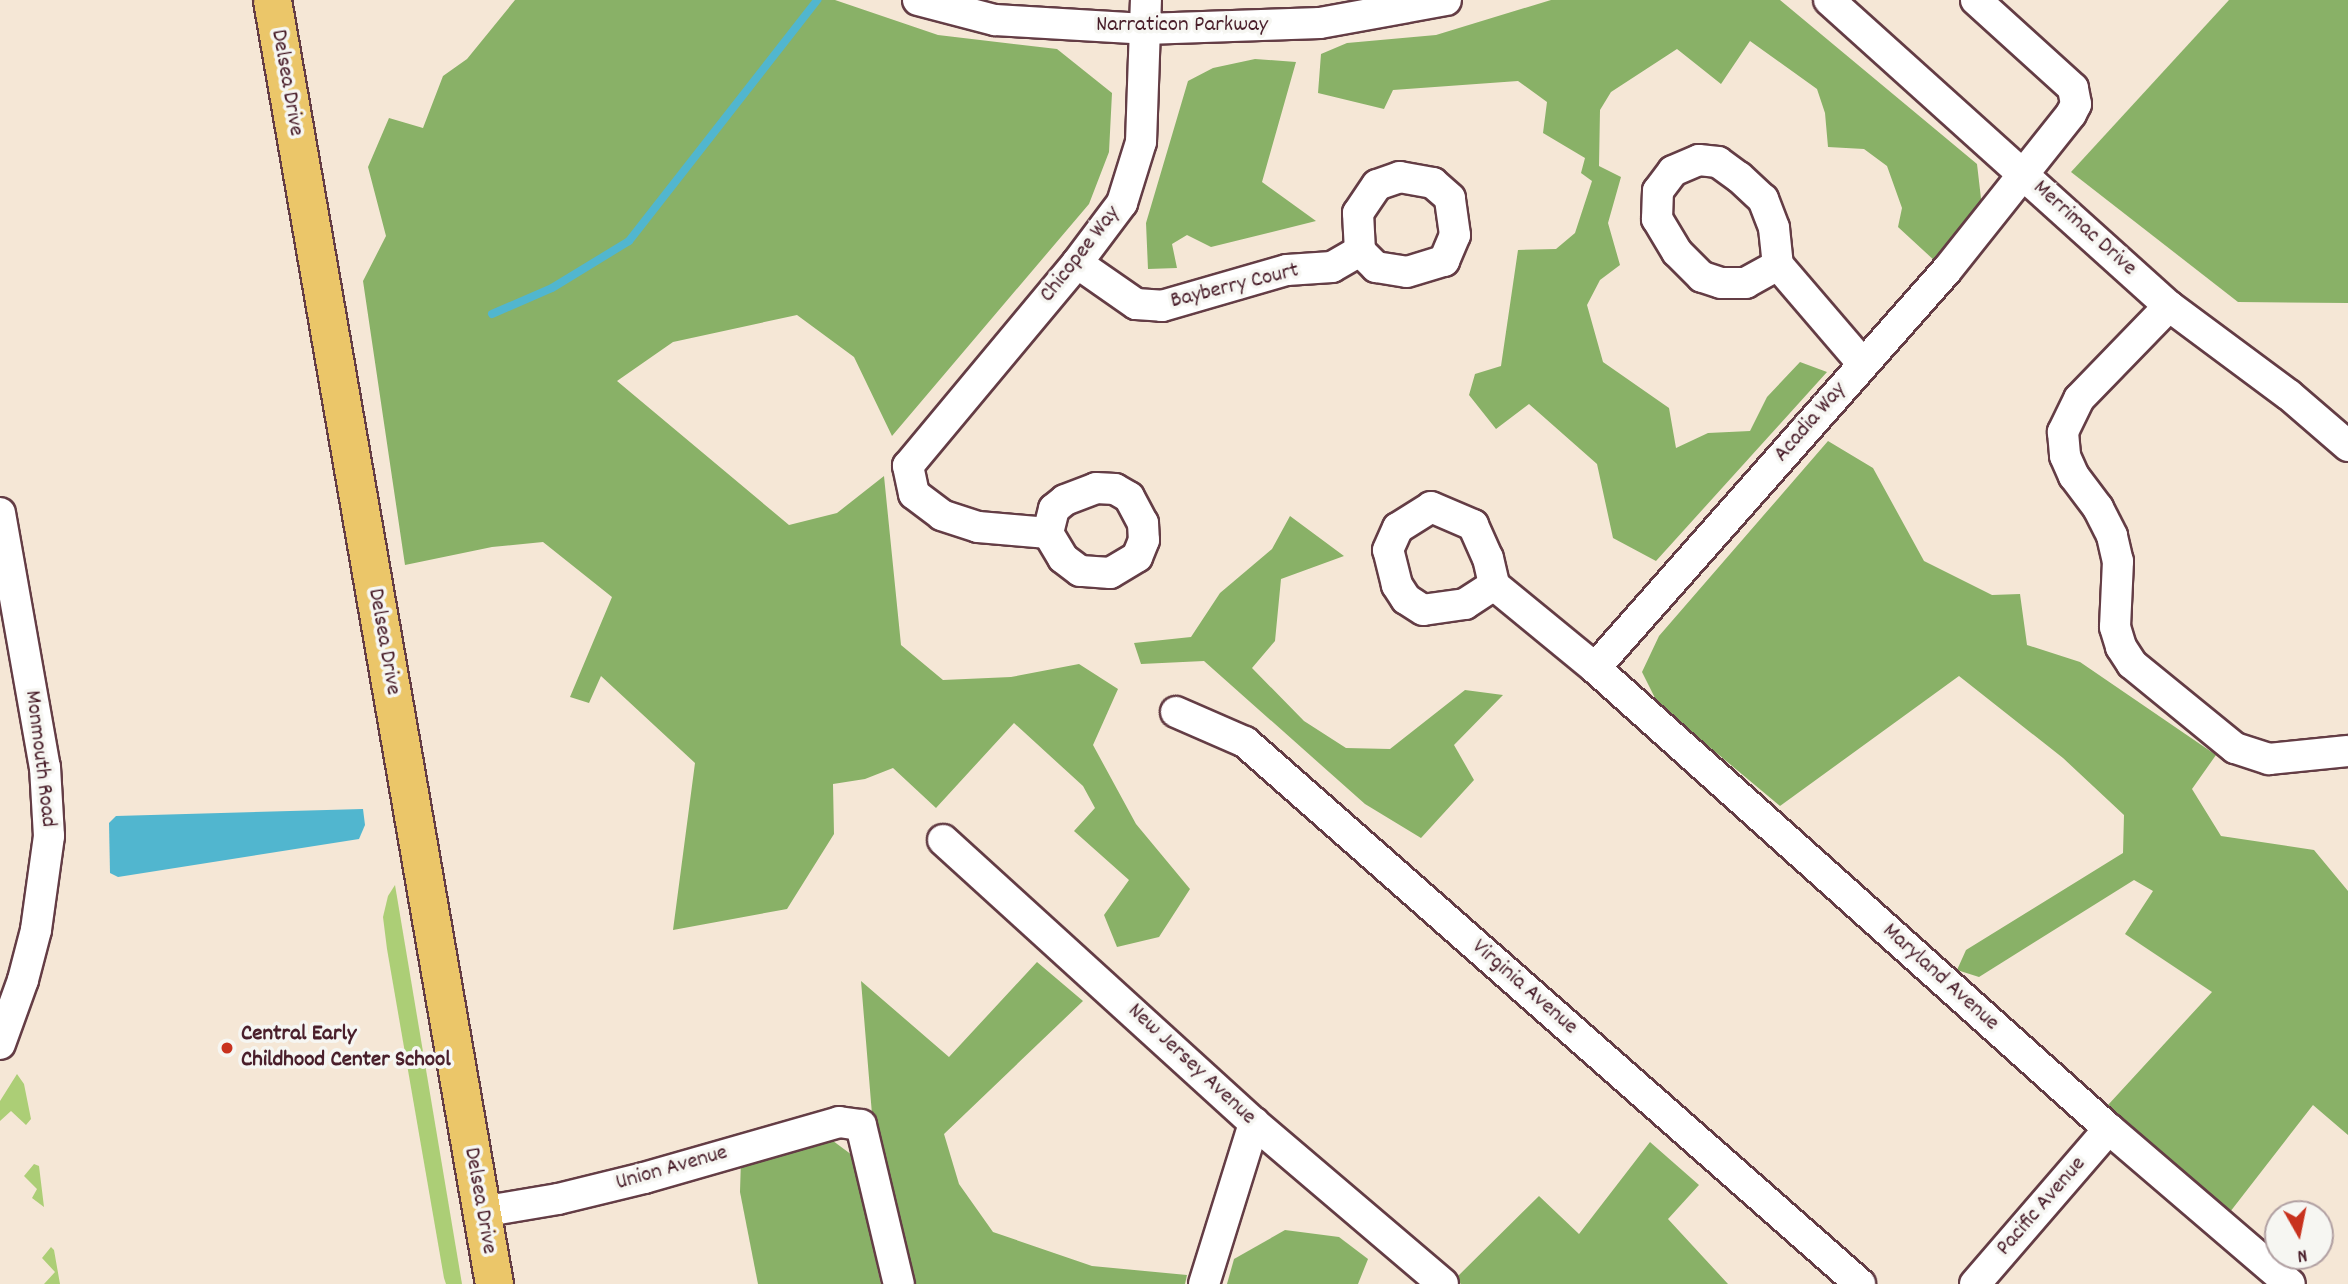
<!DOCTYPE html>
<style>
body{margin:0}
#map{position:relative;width:2348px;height:1284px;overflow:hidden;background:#f5e7d6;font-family:Dekko,sans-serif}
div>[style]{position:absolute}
.green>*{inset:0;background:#acce76}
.forest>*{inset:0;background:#89b167}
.water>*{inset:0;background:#51b6cf}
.stream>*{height:8px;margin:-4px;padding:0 4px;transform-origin:4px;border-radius:4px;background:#51b6cf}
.roads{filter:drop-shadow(2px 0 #643d45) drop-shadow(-2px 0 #643d45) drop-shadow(0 2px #643d45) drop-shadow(0 -2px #643d45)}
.minor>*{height:30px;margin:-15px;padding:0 15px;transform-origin:15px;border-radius:15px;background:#fff}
.major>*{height:37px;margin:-18.5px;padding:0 18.5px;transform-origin:18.5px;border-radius:18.5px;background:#ebc669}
.dots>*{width:19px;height:19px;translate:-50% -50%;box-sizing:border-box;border:4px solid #f6f6f2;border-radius:50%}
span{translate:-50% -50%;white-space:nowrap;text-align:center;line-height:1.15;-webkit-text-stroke:7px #f6f6f2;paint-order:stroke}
.street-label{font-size:23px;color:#4a1f2b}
.poi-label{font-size:23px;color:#4a1f2b;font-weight:700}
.left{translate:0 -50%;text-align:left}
.north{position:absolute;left:2264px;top:1200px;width:70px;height:70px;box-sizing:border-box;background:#f6f6f2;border:2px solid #b1a0a2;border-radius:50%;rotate:171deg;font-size:19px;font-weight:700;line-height:28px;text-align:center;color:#4a1f2b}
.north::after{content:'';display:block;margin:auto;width:24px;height:32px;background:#c8321e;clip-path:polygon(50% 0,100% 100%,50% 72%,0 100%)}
</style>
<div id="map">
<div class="green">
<i style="clip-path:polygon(395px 885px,462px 1284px,446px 1284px,444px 1278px,387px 949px,383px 917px,388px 896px)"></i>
<i style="clip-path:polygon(17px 1074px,24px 1084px,31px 1119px,26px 1125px,11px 1111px,0 1121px,0 1101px)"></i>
<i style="clip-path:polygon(34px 1164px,39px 1166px,44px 1207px,32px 1198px,37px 1189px,24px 1176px)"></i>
<i style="clip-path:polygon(51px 1247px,54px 1250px,60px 1284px,44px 1284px,55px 1272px,42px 1258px)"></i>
</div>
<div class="forest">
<i style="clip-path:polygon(515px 0,835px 0,938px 35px,1057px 49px,1112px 93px,1109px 152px,1089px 204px,892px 436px,854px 357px,797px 315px,673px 342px,617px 381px,789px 525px,837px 513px,884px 476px,901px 645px,943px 680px,1011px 677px,1079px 664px,1118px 689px,1093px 745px,1136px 824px,1190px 889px,1159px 937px,1117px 947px,1104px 915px,1129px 880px,1074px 831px,1095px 808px,1083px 786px,1014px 723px,936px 808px,893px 768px,865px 779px,833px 784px,834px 834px,787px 909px,673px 930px,695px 763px,601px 676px,589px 703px,570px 697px,612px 597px,543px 542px,492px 547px,405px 565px,363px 281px,386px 236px,368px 167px,389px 118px,423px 128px,443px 76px,467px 59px)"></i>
<i style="clip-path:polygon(1551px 0,1780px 0,1977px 164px,1982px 207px,1936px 262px,1898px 227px,1902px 208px,1887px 166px,1864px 149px,1828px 147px,1825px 113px,1817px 89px,1750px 41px,1721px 84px,1677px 49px,1611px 92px,1600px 110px,1599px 166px,1621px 177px,1608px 223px,1620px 265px,1600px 280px,1587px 305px,1603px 362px,1669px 408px,1676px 448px,1708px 433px,1750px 431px,1767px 397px,1800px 362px,1827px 372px,1656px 561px,1613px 538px,1597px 464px,1529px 404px,1496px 429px,1469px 395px,1475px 374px,1501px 366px,1518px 250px,1556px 249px,1575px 233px,1592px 181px,1581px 173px,1585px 158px,1543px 133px,1547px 102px,1518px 81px,1393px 90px,1384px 109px,1318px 93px,1321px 54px,1347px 43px,1436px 35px)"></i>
<i style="clip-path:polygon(2229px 0,2348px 0,2348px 303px,2238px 302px,2071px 172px)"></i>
<i style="clip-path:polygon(1255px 59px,1296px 62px,1262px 182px,1316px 221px,1211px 247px,1187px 235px,1172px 244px,1177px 268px,1148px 269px,1146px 223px,1188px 81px,1213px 68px)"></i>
<i style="clip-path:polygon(1828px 441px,1873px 468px,1924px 561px,1992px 595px,2020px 594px,2027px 645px,2080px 662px,2216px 755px,2192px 789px,2221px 836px,2314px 850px,2348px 891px,2348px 1135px,2313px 1105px,2230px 1212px,2108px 1105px,2212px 992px,2125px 934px,2153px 891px,2134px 880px,1979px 977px,1957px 970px,1966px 950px,2123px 853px,2124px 815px,2063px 758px,1959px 676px,1780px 806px,1658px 704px,1642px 672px,1659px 636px)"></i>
<i style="clip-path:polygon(1290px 516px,1344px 556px,1281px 579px,1275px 641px,1252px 668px,1304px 721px,1346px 748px,1390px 749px,1465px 690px,1503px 695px,1454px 745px,1474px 780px,1421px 838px,1365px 804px,1204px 661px,1141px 664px,1134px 643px,1191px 637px,1220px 593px,1272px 549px)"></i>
<i style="clip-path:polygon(1037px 962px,1083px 1001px,944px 1134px,959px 1184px,993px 1232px,1092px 1266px,1187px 1275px,1185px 1284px,908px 1284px,872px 1114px,861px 981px,949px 1057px)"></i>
<i style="clip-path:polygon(825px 1135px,852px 1155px,881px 1284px,758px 1284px,740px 1192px,741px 1159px)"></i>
<i style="clip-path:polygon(1650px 1142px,1699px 1185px,1668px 1219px,1728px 1284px,1461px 1284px,1455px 1279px,1539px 1196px,1579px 1234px)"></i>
<i style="clip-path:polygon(1285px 1230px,1339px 1237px,1368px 1259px,1358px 1284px,1227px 1284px,1234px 1259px)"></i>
</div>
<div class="water">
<i style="clip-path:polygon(363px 809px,365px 825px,359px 839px,118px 877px,110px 873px,109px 823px,116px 816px)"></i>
</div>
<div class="stream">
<i style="left:492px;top:314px;width:65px;rotate:-23.4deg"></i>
<i style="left:552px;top:288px;width:90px;rotate:-31.4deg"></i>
<i style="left:629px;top:241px;width:306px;rotate:-52deg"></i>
</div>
<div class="roads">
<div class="minor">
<i style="left:918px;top:0;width:80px;rotate:14.6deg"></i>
<i style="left:995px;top:20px;width:150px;rotate:3.4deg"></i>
<i style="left:1145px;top:29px;width:175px;rotate:-2deg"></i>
<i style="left:1320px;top:23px;width:128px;rotate:-10.3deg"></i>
<i style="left:1829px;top:0;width:457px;rotate:42deg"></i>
<i style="left:2169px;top:306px;width:149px;rotate:36.6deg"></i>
<i style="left:2289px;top:395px;width:78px;rotate:40.8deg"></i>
<i style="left:1077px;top:263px;width:72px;rotate:34.8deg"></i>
<i style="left:1136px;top:304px;width:26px;rotate:4deg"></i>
<i style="left:1162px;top:306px;width:130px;rotate:-16.1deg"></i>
<i style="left:1287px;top:270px;width:45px;rotate:-3.8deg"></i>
<i style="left:1332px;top:267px;width:32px;rotate:-30deg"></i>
<i style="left:1360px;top:251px;width:23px;rotate:45deg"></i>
<i style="left:1376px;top:267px;width:31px;rotate:9deg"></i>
<i style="left:1407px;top:272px;width:39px;rotate:-17deg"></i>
<i style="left:1444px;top:261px;width:28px;rotate:-67deg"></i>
<i style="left:1455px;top:235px;width:37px;rotate:-98deg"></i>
<i style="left:1450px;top:198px;width:23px;rotate:-139deg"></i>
<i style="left:1433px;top:183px;width:34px;rotate:-170deg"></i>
<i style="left:1400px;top:177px;width:24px;rotate:161deg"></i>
<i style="left:1377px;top:185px;width:34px;rotate:124deg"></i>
<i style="left:1358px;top:213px;width:38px;rotate:87deg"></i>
<i style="left:1778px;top:265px;width:37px;rotate:151deg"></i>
<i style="left:1746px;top:283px;width:25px;rotate:180deg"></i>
<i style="left:1721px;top:283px;width:20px;rotate:-162deg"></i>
<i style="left:1702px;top:277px;width:35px;rotate:-135deg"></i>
<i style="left:1677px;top:252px;width:39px;rotate:-121deg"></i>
<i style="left:1657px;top:219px;width:28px;rotate:-88deg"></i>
<i style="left:1658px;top:191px;width:25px;rotate:-53deg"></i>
<i style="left:1673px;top:171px;width:28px;rotate:-23deg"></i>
<i style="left:1699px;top:160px;width:19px;rotate:6deg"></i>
<i style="left:1718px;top:162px;width:26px;rotate:36deg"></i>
<i style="left:1739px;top:177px;width:33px;rotate:43deg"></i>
<i style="left:1763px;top:199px;width:31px;rotate:69deg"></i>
<i style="left:1774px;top:228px;width:37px;rotate:84deg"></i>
<i style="left:1778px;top:265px;width:130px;rotate:49.4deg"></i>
<i style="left:2169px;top:306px;width:129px;rotate:134.1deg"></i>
<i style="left:2079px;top:399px;width:37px;rotate:116deg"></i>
<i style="left:2063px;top:432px;width:24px;rotate:85deg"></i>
<i style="left:2065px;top:456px;width:22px;rotate:66deg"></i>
<i style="left:2074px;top:476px;width:40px;rotate:53deg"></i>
<i style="left:2098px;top:508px;width:31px;rotate:63deg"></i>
<i style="left:2112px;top:536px;width:26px;rotate:77deg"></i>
<i style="left:2118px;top:561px;width:66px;rotate:92.6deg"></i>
<i style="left:2115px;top:627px;width:21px;rotate:73deg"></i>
<i style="left:2121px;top:647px;width:20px;rotate:57deg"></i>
<i style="left:2132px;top:664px;width:133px;rotate:39.2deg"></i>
<i style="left:2235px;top:748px;width:36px;rotate:18deg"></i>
<i style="left:2269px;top:759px;width:79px;rotate:-5.8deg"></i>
<i style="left:1431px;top:507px;width:46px;rotate:23.2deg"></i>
<i style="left:1473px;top:525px;width:36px;rotate:66deg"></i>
<i style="left:1488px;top:558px;width:28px;rotate:77deg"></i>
<i style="left:1494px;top:585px;width:35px;rotate:147deg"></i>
<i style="left:1465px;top:604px;width:42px;rotate:171.9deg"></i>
<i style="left:1423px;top:610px;width:20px;rotate:-147deg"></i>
<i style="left:1406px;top:599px;width:17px;rotate:-123deg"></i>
<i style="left:1397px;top:585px;width:36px;rotate:-104deg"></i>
<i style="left:1388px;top:550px;width:24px;rotate:-66deg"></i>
<i style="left:1398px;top:528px;width:39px;rotate:-32deg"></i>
<i style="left:0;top:513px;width:258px;rotate:80deg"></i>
<i style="left:45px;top:767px;width:69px;rotate:86.7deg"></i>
<i style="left:49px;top:836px;width:95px;rotate:97.9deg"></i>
<i style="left:36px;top:930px;width:52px;rotate:104.6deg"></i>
<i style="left:23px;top:980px;width:68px;rotate:109.8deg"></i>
<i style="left:1048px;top:533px;width:25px;rotate:-76deg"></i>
<i style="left:1054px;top:509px;width:14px;rotate:-39deg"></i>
<i style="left:1065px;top:500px;width:33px;rotate:-21deg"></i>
<i style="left:1096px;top:488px;width:19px;rotate:3deg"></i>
<i style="left:1115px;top:489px;width:16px;rotate:30deg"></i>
<i style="left:1129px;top:497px;width:30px;rotate:62deg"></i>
<i style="left:1143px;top:523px;width:17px;rotate:87deg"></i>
<i style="left:1144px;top:540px;width:18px;rotate:112deg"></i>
<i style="left:1137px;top:557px;width:31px;rotate:149deg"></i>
<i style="left:1110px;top:573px;width:30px;rotate:-176deg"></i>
<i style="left:1080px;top:571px;width:21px;rotate:-143deg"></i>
<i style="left:1063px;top:558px;width:29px;rotate:-121deg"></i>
<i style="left:1048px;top:533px;width:70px;rotate:-175.1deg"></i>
<i style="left:978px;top:527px;width:38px;rotate:-162deg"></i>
<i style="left:942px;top:515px;width:35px;rotate:-143deg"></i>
<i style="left:914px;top:494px;width:29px;rotate:-102deg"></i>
<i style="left:908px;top:466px;width:264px;rotate:-50.2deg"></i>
<i style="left:1077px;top:263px;width:75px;rotate:-53.1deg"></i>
<i style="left:1122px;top:203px;width:64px;rotate:-72.7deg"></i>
<i style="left:1141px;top:142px;width:142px;rotate:-88deg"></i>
<i style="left:1494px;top:585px;width:131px;rotate:39.4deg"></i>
<i style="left:1595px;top:668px;width:690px;rotate:41.89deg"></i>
<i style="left:2109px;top:1129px;width:238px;rotate:40.6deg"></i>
<i style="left:1595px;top:668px;width:531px;rotate:-48.51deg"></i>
<i style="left:1947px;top:270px;width:199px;rotate:-51.5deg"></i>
<i style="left:2071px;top:114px;width:11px;rotate:-63deg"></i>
<i style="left:2076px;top:104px;width:16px;rotate:-101deg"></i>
<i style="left:2073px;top:88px;width:131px;rotate:-137.8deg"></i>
<i style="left:1176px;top:712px;width:75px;rotate:23.5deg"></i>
<i style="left:1245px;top:742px;width:820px;rotate:41.39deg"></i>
<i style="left:943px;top:840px;width:420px;rotate:42.3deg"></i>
<i style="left:1254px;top:1123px;width:248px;rotate:40.4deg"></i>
<i style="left:481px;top:1212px;width:78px;rotate:-9.6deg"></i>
<i style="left:558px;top:1199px;width:89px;rotate:-13.7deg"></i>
<i style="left:644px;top:1178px;width:203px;rotate:-16deg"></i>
<i style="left:839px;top:1122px;width:22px;rotate:8deg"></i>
<i style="left:861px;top:1125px;width:163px;rotate:76.6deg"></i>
<i style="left:1204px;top:1284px;width:169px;rotate:-72.7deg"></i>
<i style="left:1975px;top:1284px;width:205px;rotate:-49.2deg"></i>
</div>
<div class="major">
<i style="left:272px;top:0;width:1303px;rotate:80.19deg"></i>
</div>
</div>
<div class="dots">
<i style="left:227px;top:1048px;background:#c8321e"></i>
</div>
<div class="street-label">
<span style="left:1182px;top:26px">Narraticon Parkway</span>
<span style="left:286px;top:83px;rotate:80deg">Delsea Drive</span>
<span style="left:2084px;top:229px;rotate:42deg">Merrimac Drive</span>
<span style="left:1081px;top:255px;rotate:-52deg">Chicopee Way</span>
<span style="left:1235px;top:287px;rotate:-14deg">Bayberry Court</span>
<span style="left:1811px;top:423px;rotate:-49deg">Acadia Way</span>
<span style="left:383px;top:642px;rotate:80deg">Delsea Drive</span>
<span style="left:39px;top:759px;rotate:83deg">Monmouth Road</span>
<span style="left:1940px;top:978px;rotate:42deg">Maryland Avenue</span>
<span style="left:1524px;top:988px;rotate:41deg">Virginia Avenue</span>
<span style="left:1191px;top:1065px;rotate:43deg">New Jersey Avenue</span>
<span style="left:672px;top:1169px;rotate:-16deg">Union Avenue</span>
<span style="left:479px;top:1201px;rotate:80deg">Delsea Drive</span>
<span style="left:2042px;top:1207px;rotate:-49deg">Pacific Avenue</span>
</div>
<div class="poi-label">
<span class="left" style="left:241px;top:1048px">Central Early<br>Childhood Center School</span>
</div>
<div class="north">N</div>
</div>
